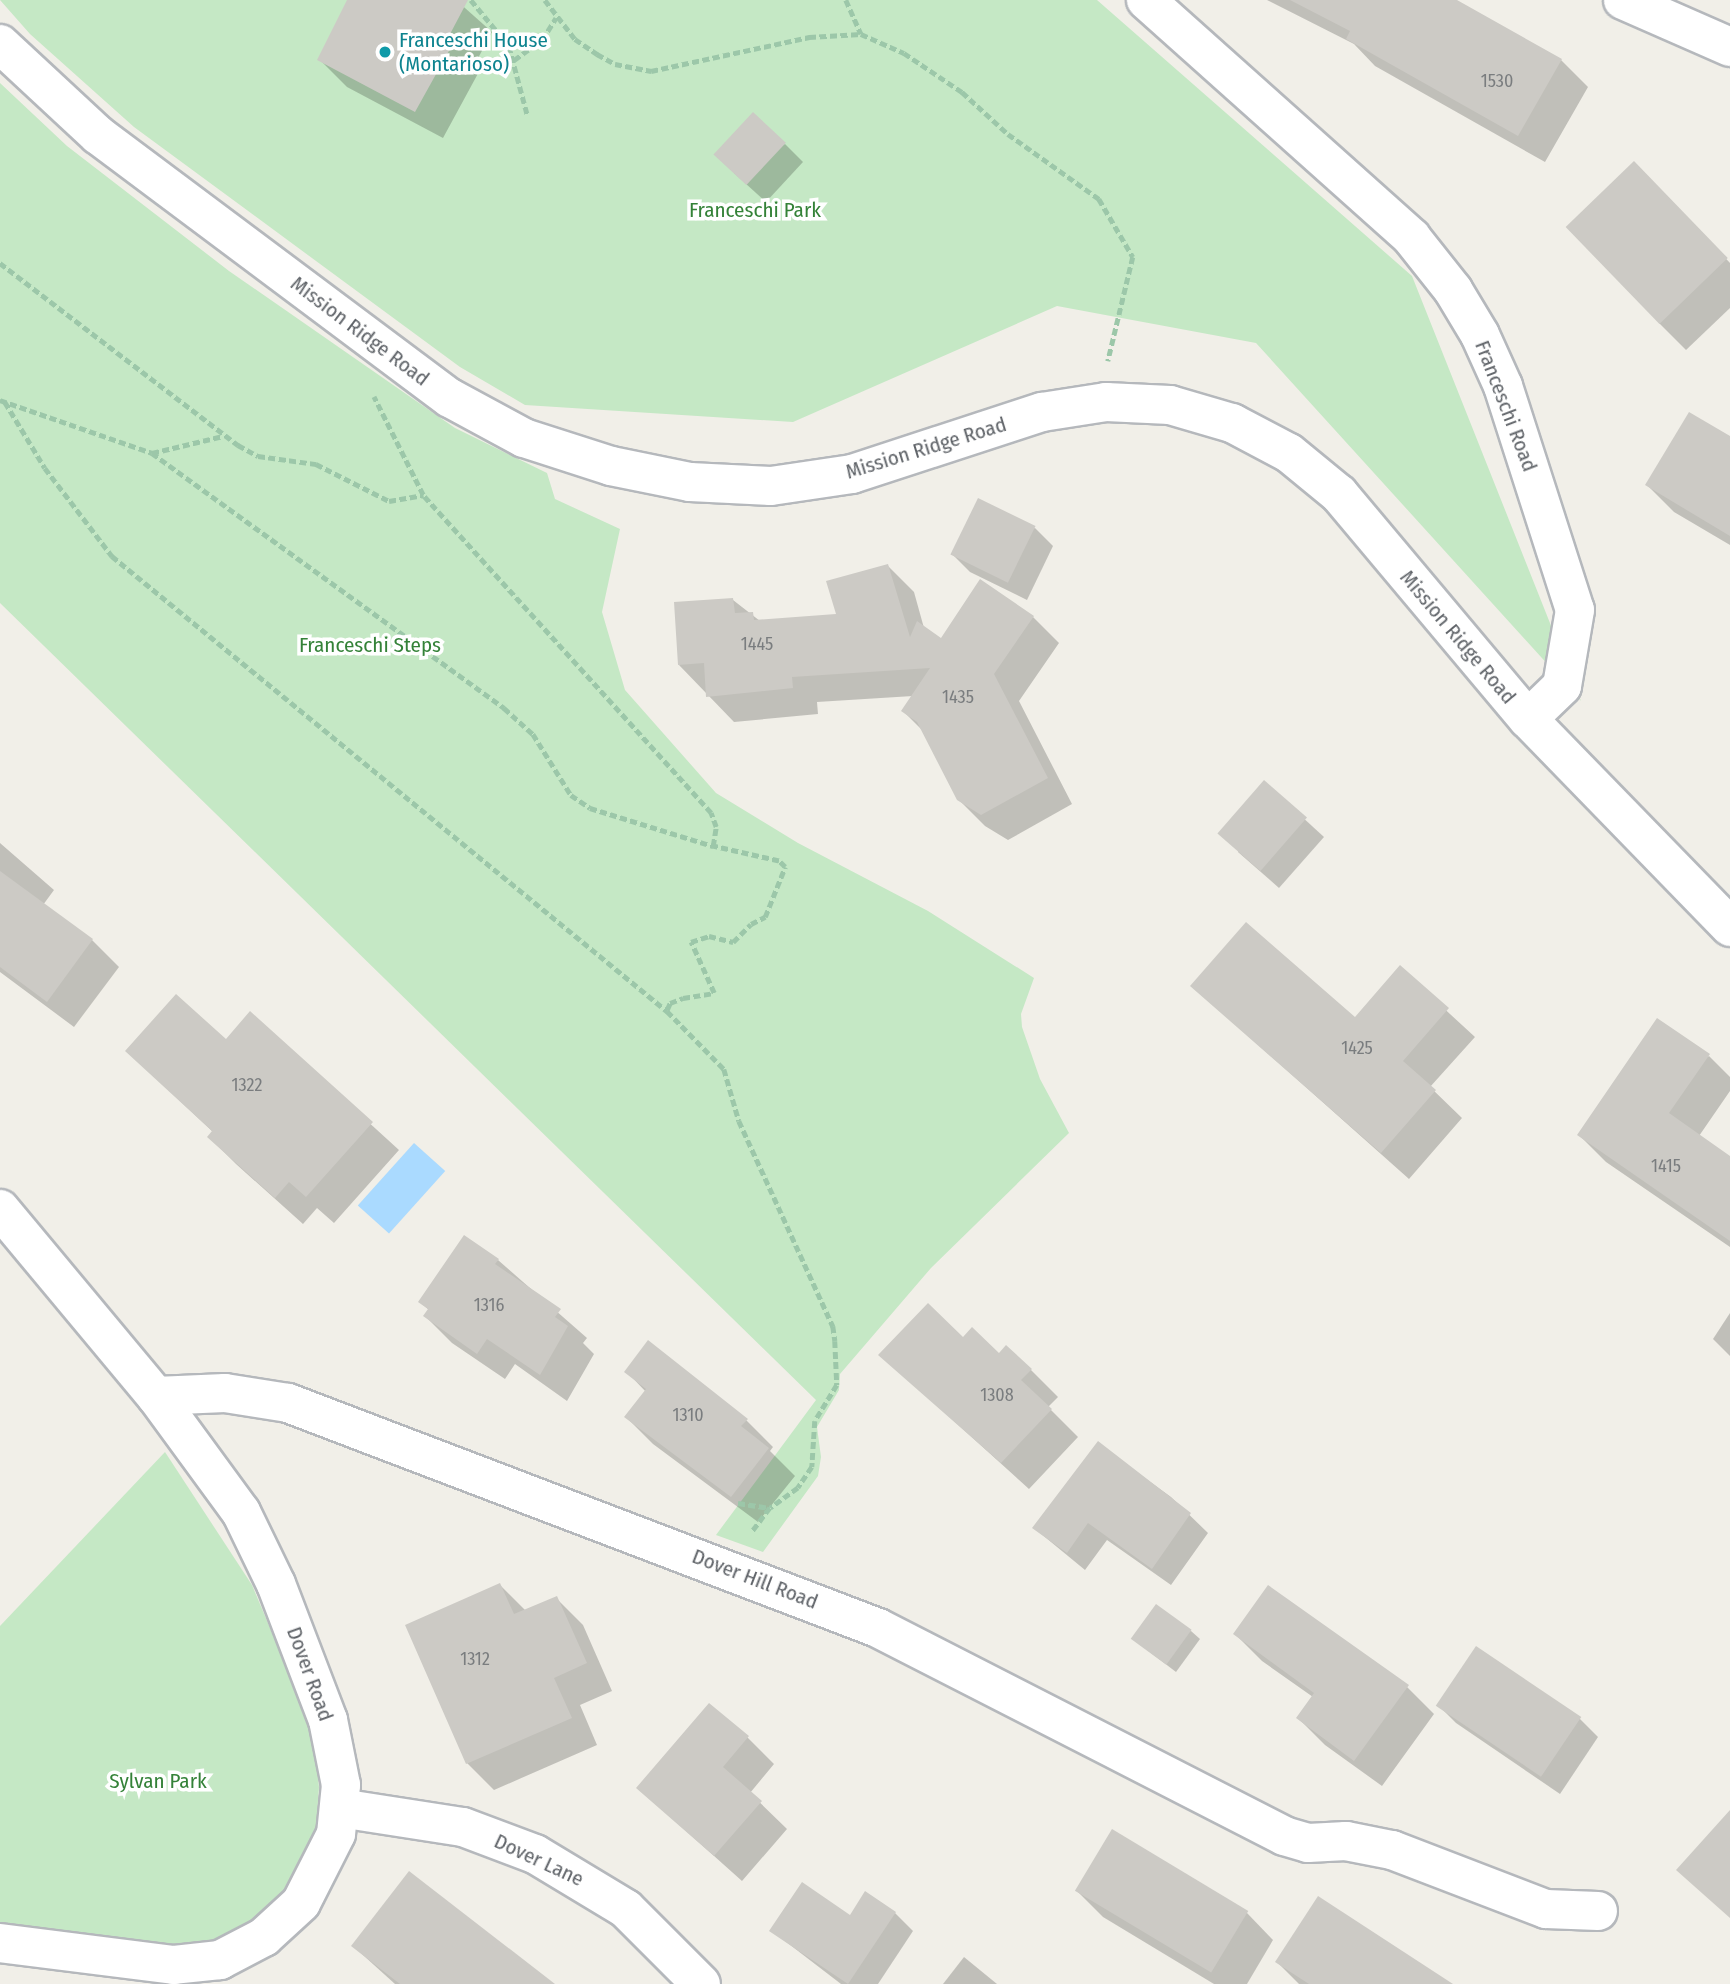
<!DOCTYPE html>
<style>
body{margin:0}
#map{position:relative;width:1730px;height:1984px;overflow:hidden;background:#f1efe8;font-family:"Fira Sans Condensed",sans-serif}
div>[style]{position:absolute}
.green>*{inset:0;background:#c5e8c5}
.water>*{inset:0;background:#aadaff;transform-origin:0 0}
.shadow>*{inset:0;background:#0003}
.building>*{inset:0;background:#cccac5;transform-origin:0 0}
.path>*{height:4.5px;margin-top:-2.25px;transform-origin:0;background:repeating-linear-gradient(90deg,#9cc7a9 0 7px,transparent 0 10.5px)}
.roads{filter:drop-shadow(2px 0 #b5b8bc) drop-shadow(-2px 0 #b5b8bc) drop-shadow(0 2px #b5b8bc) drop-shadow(0 -2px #b5b8bc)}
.minor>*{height:38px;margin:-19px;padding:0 19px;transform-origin:19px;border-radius:19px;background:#fff}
.dots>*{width:19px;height:19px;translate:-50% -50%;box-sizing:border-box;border:4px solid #fff;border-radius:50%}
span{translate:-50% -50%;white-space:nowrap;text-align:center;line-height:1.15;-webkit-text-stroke:7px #fff;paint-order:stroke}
.number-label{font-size:18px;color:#7a7d7f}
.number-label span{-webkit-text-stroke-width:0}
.culture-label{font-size:21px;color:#0d838f}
.left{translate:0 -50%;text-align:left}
.park-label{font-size:21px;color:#348238}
.street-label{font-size:21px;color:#5f6368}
</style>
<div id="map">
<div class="green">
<i style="clip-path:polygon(0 0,1097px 0,1412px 276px,1581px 701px,1256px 343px,1057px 306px,793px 422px,525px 405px,460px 367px,134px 127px,30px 34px)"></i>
<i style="clip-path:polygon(0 83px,67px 146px,229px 271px,455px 428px,547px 473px,555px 499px,620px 529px,602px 612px,625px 690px,716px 793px,798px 843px,928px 911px,1034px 978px,1021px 1014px,1022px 1027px,1040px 1079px,1069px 1133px,931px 1268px,840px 1374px,839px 1390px,817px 1427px,821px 1457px,818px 1476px,763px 1552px,716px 1535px,816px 1400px,0 603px)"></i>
<i style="clip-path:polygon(165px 1452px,252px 1585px,301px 1702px,315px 1749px,319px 1787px,315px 1844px,287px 1896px,226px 1942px,188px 1949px,0 1924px,0 1626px)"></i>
</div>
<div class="water">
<i style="left:414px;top:1143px;width:42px;height:84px;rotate:42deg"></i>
</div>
<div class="shadow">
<i style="clip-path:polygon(350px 0,456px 0,492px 32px,476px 62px,481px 68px,443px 138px,347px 87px,320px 60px)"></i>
<i style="clip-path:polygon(1267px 0,1453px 0,1561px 60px,1588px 87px,1545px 162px,1375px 66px,1354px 44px)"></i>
<i style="clip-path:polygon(785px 144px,803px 162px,766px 202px,734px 173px)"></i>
<i style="clip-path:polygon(1661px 190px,1730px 263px,1730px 308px,1686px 350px,1659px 323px)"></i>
<i style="clip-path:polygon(1730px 438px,1730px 545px,1674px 512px,1647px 485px)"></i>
<i style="clip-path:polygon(1035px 528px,1053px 546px,1027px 600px,970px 572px,952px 554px)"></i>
<i style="clip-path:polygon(888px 566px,914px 592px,924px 628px,942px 640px,1033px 617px,1059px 643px,1019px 701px,1072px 804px,1008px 840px,985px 826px,958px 799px,924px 732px,903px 711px,913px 696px,817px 702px,818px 714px,734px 722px,679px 665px,733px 600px,760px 621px,838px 615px)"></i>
<i style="clip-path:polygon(1265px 783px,1324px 837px,1279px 888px,1238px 852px)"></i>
<i style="clip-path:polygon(0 843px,54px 890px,43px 905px,92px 940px,119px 967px,74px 1027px,0 972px)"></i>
<i style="clip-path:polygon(1400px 968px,1475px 1037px,1430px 1087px,1462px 1118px,1409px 1179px,1192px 986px,1355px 1019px)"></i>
<i style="clip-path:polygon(250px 1014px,399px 1150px,334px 1223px,317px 1208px,303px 1224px,236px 1164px,209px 1137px,213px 1132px,127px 1051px,226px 1042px)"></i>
<i style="clip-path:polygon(1709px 1056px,1730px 1077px,1730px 1091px,1699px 1136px,1730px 1158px,1730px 1247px,1606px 1162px,1579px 1135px)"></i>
<i style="clip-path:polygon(498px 1260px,587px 1338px,583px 1343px,594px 1354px,567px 1401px,515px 1364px,505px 1379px,452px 1343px,425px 1316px,429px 1310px,420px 1302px)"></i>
<i style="clip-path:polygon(1730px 1313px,1730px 1356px,1713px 1339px)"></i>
<i style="clip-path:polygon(881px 1355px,999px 1355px,1031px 1370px,1058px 1397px,1048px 1407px,1078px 1437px,1029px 1489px)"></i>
<i style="clip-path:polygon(626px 1371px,746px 1420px,773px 1447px,770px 1451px,795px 1476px,758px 1522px,653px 1444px,626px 1417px,646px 1392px)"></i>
<i style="clip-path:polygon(1098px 1444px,1171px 1497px,1208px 1533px,1171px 1585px,1107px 1540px,1085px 1570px,1034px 1528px)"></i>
<i style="clip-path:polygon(500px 1585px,526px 1611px,556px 1598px,583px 1625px,612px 1691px,580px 1705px,597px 1745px,494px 1790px,467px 1763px)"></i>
<i style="clip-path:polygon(1191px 1631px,1200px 1639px,1176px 1672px,1134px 1640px)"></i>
<i style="clip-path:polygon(1235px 1634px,1407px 1687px,1434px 1714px,1382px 1786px,1325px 1745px,1298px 1718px,1313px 1697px,1262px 1661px)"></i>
<i style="clip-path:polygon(1476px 1649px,1580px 1719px,1598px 1737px,1560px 1794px,1456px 1723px,1438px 1705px)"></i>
<i style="clip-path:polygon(747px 1737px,774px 1764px,750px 1793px,787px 1829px,742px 1881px,638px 1788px)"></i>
<i style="clip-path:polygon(1076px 1890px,1247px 1913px,1273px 1940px,1247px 1984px,1214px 1984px,1103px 1917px)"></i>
<i style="clip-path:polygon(895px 1913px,913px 1931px,878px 1984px,841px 1984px,772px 1931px)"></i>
<i style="clip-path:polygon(353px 1946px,550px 1984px,395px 1984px)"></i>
<i style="clip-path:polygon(964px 1957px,997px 1984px,943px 1984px)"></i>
<i style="clip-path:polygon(1277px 1962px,1449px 1984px,1299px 1984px)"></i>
</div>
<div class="building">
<i style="clip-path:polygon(347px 0,468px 0,449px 36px,455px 40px,415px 112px,317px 60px)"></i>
<i style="clip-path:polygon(1290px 0,1457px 0,1562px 59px,1518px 136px,1346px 39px,1350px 31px)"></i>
<i style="left:753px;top:112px;width:45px;height:58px;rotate:43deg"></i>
<i style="left:1634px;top:161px;width:135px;height:95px;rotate:46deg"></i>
<i style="clip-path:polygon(1689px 412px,1730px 436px,1730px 536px,1645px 485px)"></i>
<i style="left:978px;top:498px;width:64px;height:63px;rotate:26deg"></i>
<i style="clip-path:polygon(888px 564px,910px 637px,917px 621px,941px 638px,980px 579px,1034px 616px,994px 674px,1048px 778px,981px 815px,957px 800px,917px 722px,901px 711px,930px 668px,792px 677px,793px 688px,706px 697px,704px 663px,678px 665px,674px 602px,733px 598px,735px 613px,753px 612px,754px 620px,836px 614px,826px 581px)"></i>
<i style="left:1264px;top:780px;width:57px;height:71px;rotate:41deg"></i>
<i style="clip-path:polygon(0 871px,93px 939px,47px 1002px,0 967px)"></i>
<i style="clip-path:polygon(1246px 922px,1355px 1017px,1400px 965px,1449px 1008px,1403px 1061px,1436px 1090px,1381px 1153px,1190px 986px)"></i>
<i style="clip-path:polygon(176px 994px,226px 1039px,250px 1011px,373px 1122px,306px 1197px,289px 1182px,275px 1198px,207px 1137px,212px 1131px,125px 1051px)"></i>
<i style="clip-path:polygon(1657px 1018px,1710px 1054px,1669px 1113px,1730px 1156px,1730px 1241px,1577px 1135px)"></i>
<i style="clip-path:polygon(464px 1235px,499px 1259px,495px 1264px,561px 1309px,555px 1317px,568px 1326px,540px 1375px,487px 1339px,477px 1354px,423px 1316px,428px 1309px,418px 1302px)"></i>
<i style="clip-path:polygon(928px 1303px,963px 1337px,972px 1327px,999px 1353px,1006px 1345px,1032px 1369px,1021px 1380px,1052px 1409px,1001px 1463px,878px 1355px)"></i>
<i style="clip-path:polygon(648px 1340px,748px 1419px,741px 1426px,769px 1448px,731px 1497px,624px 1417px,646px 1389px,624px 1372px)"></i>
<i style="clip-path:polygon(1098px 1441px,1191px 1513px,1152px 1569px,1088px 1523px,1067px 1553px,1032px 1528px)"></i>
<i style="clip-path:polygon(500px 1583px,514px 1614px,557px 1596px,587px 1663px,554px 1678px,572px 1718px,466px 1764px,405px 1625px)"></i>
<i style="clip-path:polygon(1268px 1585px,1409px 1685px,1354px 1761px,1296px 1718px,1314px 1693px,1233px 1634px)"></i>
<i style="left:1156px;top:1604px;width:44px;height:43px;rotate:36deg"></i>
<i style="left:1476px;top:1646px;width:127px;height:72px;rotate:34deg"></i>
<i style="clip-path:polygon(709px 1703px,749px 1736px,723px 1767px,762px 1801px,714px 1856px,636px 1788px)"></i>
<i style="clip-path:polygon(1730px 1810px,1730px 1918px,1676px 1870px)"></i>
<i style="left:1112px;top:1829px;width:159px;height:72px;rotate:31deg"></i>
<i style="clip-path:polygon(409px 1871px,555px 1984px,400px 1984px,351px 1946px)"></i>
<i style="clip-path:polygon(802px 1882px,850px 1915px,865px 1891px,896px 1912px,848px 1984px,769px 1931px)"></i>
<i style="clip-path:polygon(1318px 1896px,1453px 1984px,1309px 1984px,1275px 1962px)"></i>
</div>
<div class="path">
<i style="left:471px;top:0;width:60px;rotate:50.4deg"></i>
<i style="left:509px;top:46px;width:73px;rotate:75deg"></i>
<i style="left:545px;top:0;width:49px;rotate:52.4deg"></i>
<i style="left:575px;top:39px;width:27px;rotate:34deg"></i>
<i style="left:597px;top:54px;width:21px;rotate:29deg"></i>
<i style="left:615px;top:64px;width:37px;rotate:11deg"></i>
<i style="left:651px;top:71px;width:162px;rotate:-12.1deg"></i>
<i style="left:809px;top:37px;width:52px;rotate:-3.3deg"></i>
<i style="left:846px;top:0;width:37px;rotate:66deg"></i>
<i style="left:861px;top:34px;width:47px;rotate:23.8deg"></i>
<i style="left:904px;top:53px;width:70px;rotate:33.9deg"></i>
<i style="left:962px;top:92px;width:62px;rotate:42.4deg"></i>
<i style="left:1008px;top:134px;width:112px;rotate:35.5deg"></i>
<i style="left:1099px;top:199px;width:67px;rotate:59.6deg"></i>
<i style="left:1133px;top:257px;width:107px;rotate:103.5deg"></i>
<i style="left:514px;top:60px;width:34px;rotate:-36deg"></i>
<i style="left:542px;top:40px;width:26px;rotate:-58deg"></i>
<i style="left:0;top:263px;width:300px;rotate:37.4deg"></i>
<i style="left:238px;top:445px;width:23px;rotate:29deg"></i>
<i style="left:258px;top:456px;width:59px;rotate:7.9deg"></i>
<i style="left:316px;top:464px;width:82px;rotate:26.9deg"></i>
<i style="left:389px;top:501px;width:35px;rotate:-10deg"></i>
<i style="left:0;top:400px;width:161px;rotate:19.2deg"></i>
<i style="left:152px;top:453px;width:73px;rotate:-13.5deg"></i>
<i style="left:5px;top:402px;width:77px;rotate:58.8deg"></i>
<i style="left:45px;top:468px;width:111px;rotate:52.7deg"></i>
<i style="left:112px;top:556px;width:718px;rotate:39.35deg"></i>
<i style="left:667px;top:1011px;width:81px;rotate:45.5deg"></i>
<i style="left:724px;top:1069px;width:54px;rotate:73.9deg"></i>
<i style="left:739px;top:1121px;width:226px;rotate:65.4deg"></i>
<i style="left:833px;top:1326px;width:15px;rotate:82deg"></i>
<i style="left:835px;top:1341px;width:44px;rotate:87.4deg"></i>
<i style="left:837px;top:1385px;width:42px;rotate:121.4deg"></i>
<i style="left:815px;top:1421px;width:46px;rotate:93.7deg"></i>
<i style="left:812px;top:1467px;width:25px;rotate:124deg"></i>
<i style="left:798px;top:1488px;width:34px;rotate:144deg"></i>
<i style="left:770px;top:1508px;width:31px;rotate:127deg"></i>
<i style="left:152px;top:453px;width:435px;rotate:35.9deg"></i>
<i style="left:504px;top:708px;width:39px;rotate:42deg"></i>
<i style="left:533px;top:734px;width:72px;rotate:58.1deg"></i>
<i style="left:571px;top:795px;width:23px;rotate:34deg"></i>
<i style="left:590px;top:808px;width:129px;rotate:17.2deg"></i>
<i style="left:713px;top:846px;width:19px;rotate:-81deg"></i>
<i style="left:716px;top:827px;width:15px;rotate:-110deg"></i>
<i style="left:711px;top:813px;width:429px;rotate:-132.2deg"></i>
<i style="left:423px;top:495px;width:110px;rotate:-116.6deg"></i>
<i style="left:667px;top:1010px;width:8px;rotate:-67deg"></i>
<i style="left:670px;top:1003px;width:14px;rotate:-21deg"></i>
<i style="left:683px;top:998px;width:31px;rotate:-9deg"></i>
<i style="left:714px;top:993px;width:56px;rotate:-114.3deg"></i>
<i style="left:691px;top:942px;width:19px;rotate:-18deg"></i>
<i style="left:709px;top:936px;width:25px;rotate:14deg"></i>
<i style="left:733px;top:942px;width:25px;rotate:-45deg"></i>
<i style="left:751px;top:924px;width:16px;rotate:-27deg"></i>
<i style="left:765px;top:917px;width:54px;rotate:-68.2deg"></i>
<i style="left:785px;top:867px;width:8px;rotate:-135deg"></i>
<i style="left:779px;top:861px;width:68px;rotate:-167.2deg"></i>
<i style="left:738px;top:1503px;width:32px;rotate:9deg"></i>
</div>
<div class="roads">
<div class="minor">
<i style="left:1146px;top:0;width:356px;rotate:41.8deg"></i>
<i style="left:1411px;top:237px;width:68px;rotate:51.6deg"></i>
<i style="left:1453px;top:290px;width:52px;rotate:59deg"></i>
<i style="left:1480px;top:335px;width:56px;rotate:65.7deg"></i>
<i style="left:1503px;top:386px;width:235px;rotate:72.2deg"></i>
<i style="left:1575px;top:610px;width:77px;rotate:99.7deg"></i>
<i style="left:1562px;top:686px;width:47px;rotate:135.9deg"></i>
<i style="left:1623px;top:0;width:117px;rotate:23.7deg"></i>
<i style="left:0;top:44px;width:134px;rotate:42.9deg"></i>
<i style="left:98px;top:135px;width:439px;rotate:36.8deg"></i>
<i style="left:450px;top:398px;width:84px;rotate:28.4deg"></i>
<i style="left:524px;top:438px;width:91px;rotate:17.8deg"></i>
<i style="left:611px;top:466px;width:81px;rotate:11.4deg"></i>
<i style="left:690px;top:482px;width:81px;rotate:2.8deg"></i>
<i style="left:771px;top:486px;width:82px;rotate:-8.4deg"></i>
<i style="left:852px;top:474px;width:200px;rotate:-18.1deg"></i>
<i style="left:1042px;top:412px;width:65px;rotate:-8.9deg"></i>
<i style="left:1106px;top:402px;width:64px;rotate:2.7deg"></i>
<i style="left:1170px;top:405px;width:65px;rotate:16.2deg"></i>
<i style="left:1232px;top:423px;width:64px;rotate:27.8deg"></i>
<i style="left:1289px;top:453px;width:65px;rotate:39.4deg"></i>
<i style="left:1339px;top:494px;width:294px;rotate:50deg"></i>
<i style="left:1528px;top:719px;width:290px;rotate:45.8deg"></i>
<i style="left:0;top:1209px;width:244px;rotate:50.2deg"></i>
<i style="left:156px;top:1396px;width:144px;rotate:53.8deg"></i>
<i style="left:241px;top:1512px;width:80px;rotate:64.1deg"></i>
<i style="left:276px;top:1584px;width:146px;rotate:69.1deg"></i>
<i style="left:328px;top:1720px;width:66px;rotate:78.7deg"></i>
<i style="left:341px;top:1785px;width:49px;rotate:95.8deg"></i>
<i style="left:336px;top:1834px;width:77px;rotate:116.9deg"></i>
<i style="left:301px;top:1903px;width:50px;rotate:137.4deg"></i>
<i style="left:264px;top:1937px;width:50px;rotate:152.4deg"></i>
<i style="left:220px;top:1960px;width:46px;rotate:173.8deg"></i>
<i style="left:174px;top:1965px;width:175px;rotate:-172.8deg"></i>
<i style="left:156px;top:1396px;width:69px;rotate:-2.5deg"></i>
<i style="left:225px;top:1393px;width:64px;rotate:9deg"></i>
<i style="left:288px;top:1403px;width:631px;rotate:20.87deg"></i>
<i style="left:878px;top:1628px;width:456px;rotate:27.1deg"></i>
<i style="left:1284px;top:1836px;width:25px;rotate:16deg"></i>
<i style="left:1308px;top:1843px;width:38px;rotate:-3deg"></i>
<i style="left:1346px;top:1841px;width:47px;rotate:11.1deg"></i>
<i style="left:1392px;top:1850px;width:165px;rotate:21deg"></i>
<i style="left:1546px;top:1909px;width:52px;rotate:2.2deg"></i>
<i style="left:340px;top:1808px;width:124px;rotate:8.8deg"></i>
<i style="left:463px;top:1827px;width:77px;rotate:20.6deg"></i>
<i style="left:535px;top:1854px;width:106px;rotate:31.1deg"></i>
<i style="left:626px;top:1909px;width:106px;rotate:45deg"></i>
</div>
</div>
<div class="dots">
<i style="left:385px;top:52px;background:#0f9aa8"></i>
</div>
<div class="number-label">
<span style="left:1497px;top:81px">1530</span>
<span style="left:757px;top:644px">1445</span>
<span style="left:958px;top:697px">1435</span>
<span style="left:1357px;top:1048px">1425</span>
<span style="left:247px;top:1085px">1322</span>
<span style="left:1666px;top:1166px">1415</span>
<span style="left:489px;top:1305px">1316</span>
<span style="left:997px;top:1395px">1308</span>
<span style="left:688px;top:1415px">1310</span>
<span style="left:475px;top:1659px">1312</span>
</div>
<div class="culture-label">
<span class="left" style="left:399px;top:52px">Franceschi House<br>(Montarioso)</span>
</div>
<div class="park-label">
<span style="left:755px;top:210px">Franceschi Park</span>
<span style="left:370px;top:645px">Franceschi Steps</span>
<span style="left:158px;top:1781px">Sylvan Park</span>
</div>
<div class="street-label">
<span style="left:360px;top:331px;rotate:37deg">Mission Ridge Road</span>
<span style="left:1506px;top:406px;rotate:69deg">Franceschi Road</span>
<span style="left:926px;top:448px;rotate:-17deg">Mission Ridge Road</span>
<span style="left:1458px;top:637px;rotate:50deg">Mission Ridge Road</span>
<span style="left:755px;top:1579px;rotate:21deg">Dover Hill Road</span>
<span style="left:310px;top:1674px;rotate:70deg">Dover Road</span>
<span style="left:539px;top:1860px;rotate:25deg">Dover Lane</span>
</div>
</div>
